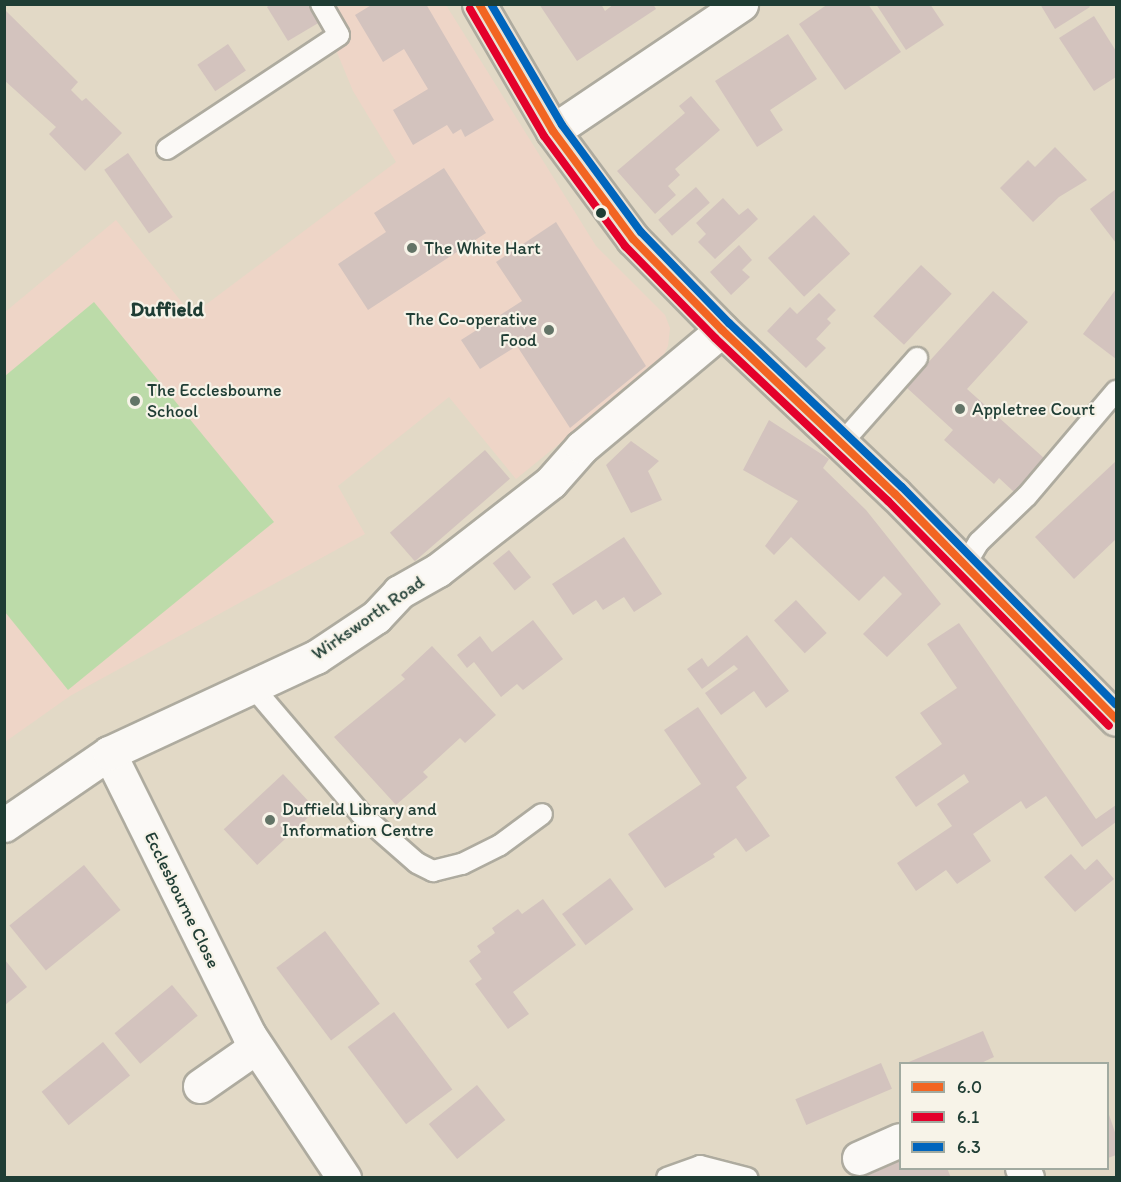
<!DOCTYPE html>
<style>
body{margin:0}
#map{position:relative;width:1121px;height:1182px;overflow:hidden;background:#e2d9c6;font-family:Itim,sans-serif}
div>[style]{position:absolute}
.built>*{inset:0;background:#eed5c7}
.green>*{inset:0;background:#bcdba9}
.building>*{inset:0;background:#d3c3be;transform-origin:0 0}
.roads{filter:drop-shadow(2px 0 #aeab9f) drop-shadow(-2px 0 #aeab9f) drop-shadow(0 2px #aeab9f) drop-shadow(0 -2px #aeab9f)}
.service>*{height:20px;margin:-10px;padding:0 10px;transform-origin:10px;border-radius:10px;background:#fbf9f6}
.minor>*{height:33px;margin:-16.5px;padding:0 16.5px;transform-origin:16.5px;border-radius:16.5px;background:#fbf9f6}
.tertiary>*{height:33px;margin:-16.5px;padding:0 16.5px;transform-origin:16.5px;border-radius:16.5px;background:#fbf9f6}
.trunk>*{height:33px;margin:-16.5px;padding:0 16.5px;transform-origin:16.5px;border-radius:16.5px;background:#eae2d6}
.bus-1>*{height:8px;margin:-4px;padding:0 4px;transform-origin:4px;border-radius:4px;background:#f26522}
.bus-2>*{height:8px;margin:-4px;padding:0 4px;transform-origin:4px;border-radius:4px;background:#e4002b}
.bus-3>*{height:8px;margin:-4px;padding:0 4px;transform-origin:4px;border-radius:4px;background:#0065bd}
.dots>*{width:16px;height:16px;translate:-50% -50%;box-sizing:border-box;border:3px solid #f7f3e8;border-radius:50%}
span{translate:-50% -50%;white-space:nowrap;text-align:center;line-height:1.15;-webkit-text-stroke:4.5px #f7f3e8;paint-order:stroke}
.poi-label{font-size:18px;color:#1f3d34}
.left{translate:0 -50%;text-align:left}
.right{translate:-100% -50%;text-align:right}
.street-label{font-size:18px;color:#1f3d34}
.quarter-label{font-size:21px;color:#1f3d34;font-weight:700}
.frame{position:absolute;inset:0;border:6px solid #1f3d34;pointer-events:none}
.legend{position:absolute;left:899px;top:1062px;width:210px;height:108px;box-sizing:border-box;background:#f7f3e8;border:2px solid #a1aaa0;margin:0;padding:8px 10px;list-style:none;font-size:18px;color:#1f3d34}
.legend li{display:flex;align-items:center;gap:12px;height:30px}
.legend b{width:30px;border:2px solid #a1aaa0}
</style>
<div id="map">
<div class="built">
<i style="clip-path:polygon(309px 5px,446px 5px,596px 246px,665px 315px,670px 328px,668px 346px,661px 361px,516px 479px,449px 397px,338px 486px,365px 534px,70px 696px,5px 742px,5px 312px,116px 220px,192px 315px,396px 162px,353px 91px,326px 26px)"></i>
</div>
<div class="green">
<i style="clip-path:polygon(94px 302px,274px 522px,68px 690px,5px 612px,5px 376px)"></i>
</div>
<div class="building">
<i style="clip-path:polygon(271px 4px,309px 4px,320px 22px,288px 41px,267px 7px)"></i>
<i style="clip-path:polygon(373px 4px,426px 4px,494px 120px,465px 137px,461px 129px,453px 134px,447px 125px,413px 145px,393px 110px,428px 89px,404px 49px,383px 62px,355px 15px)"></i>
<i style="clip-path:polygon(539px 4px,601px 4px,605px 11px,614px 4px,653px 4px,656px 9px,577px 61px)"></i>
<i style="clip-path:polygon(828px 4px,868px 4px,901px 52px,845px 90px,799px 24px)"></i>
<i style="clip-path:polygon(876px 4px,930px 4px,944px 25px,906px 50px)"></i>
<i style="clip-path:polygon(1040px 4px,1088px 4px,1090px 7px,1055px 29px)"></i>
<i style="clip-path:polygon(4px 9px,78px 82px,71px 90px,82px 101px,86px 98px,122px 133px,85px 171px,49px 134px,56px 127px,4px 80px)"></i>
<i style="clip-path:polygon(1094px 16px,1116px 51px,1116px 77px,1094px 91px,1059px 38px)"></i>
<i style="clip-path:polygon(788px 34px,817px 79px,770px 110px,783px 130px,757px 147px,715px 81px)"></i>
<i style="left:228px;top:44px;width:32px;height:37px;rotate:56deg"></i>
<i style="clip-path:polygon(691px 96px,720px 130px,675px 169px,680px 175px,668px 186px,676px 195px,655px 214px,617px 171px,685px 113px,679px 106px)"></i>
<i style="clip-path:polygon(1055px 147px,1087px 180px,1059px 197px,1033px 222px,1000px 188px,1028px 160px,1035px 167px)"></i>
<i style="left:128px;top:153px;width:78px;height:29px;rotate:55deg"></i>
<i style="clip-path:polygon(444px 168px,486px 233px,368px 310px,338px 264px,386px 232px,374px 213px)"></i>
<i style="left:696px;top:187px;width:21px;height:50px;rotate:49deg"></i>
<i style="clip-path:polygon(1116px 189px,1116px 243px,1090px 209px)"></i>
<i style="clip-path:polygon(723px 198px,739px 215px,748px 208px,758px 219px,715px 259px,698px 242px,706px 234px,696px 223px)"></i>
<i style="left:814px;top:215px;width:53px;height:63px;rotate:47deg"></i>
<i style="clip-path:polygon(556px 222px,646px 366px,570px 428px,517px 346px,480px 369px,461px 340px,522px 301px,496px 262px)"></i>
<i style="clip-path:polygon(739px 245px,752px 260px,742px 270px,750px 277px,731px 295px,710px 272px)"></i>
<i style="left:921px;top:265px;width:42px;height:70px;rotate:43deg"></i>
<i style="clip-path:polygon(1116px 289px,1116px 359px,1083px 334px)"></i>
<i style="clip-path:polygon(993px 291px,1028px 322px,967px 389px,1045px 459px,1014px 492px,999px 478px,994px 484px,944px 440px,953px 430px,906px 387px)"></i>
<i style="clip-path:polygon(819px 293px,836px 310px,827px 319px,831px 323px,816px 339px,826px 348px,806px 368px,767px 331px,790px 307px,797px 314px)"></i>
<i style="clip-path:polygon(769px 420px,829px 459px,823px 468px,866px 510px,941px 604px,887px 657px,863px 634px,902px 594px,884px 576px,859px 601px,791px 537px,774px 555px,765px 546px,798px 501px,743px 470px)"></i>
<i style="clip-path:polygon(631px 441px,659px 461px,648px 471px,662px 500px,631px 513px,606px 465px)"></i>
<i style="left:485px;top:450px;width:38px;height:126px;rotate:49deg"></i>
<i style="clip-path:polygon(1116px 461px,1116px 539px,1074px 579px,1035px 537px)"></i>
<i style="clip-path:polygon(624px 537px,662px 594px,634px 612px,624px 597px,603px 610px,596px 600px,573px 615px,552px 584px)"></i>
<i style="left:509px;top:550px;width:35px;height:21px;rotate:51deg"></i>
<i style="left:796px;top:600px;width:45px;height:30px;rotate:47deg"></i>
<i style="clip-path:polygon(533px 620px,563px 659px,523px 690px,517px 684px,501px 697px,474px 662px,467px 668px,457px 655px,480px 636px,492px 652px)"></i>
<i style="clip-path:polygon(959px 623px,1096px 819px,1116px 805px,1116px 822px,1082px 847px,1046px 796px,1026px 809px,1021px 801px,973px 834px,991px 861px,957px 884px,946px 870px,916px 891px,897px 863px,952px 826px,937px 804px,969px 782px,964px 774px,916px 807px,895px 777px,942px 744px,920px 713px,957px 688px,927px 644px)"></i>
<i style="clip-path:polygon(747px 635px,789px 691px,766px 708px,754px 691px,721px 715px,705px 693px,738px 669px,734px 665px,702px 689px,687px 669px,702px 658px,708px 667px)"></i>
<i style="clip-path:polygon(432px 646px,496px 715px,465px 743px,460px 738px,423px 772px,428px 777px,396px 805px,334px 737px,405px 679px,401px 675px)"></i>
<i style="clip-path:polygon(698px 707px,747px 778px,736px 787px,770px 836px,746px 852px,736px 838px,713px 854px,715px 857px,665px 888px,628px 834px,701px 784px,664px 730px)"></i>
<i style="left:283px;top:774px;width:49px;height:81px;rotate:47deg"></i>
<i style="clip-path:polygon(1071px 854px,1085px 870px,1097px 859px,1114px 879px,1075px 912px,1044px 877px)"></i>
<i style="left:84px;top:865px;width:58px;height:96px;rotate:51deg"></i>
<i style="left:610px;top:878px;width:39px;height:60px;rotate:53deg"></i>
<i style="clip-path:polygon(543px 899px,576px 945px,513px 992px,529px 1014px,508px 1029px,475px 984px,482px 979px,469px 961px,481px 952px,477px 946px,495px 933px,492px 928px,518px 909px,522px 914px)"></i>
<i style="left:325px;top:931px;width:91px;height:61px;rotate:53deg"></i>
<i style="clip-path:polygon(5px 960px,27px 987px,5px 1005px)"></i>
<i style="left:172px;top:985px;width:40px;height:75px;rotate:50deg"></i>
<i style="left:394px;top:1012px;width:97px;height:58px;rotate:53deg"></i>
<i style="clip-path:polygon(983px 1031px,994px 1057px,979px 1064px,904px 1064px)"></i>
<i style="left:103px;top:1042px;width:43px;height:79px;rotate:51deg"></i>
<i style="left:881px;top:1063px;width:28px;height:93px;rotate:67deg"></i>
<i style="left:477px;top:1085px;width:45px;height:62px;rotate:51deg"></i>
<i style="clip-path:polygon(1108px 1112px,1116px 1135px,1116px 1155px,1108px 1158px)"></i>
<i style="clip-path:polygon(900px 1161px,900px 1168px,947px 1168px,951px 1178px,862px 1178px)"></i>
</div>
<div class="roads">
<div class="service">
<i style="left:167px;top:149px;width:206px;rotate:-33.5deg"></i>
<i style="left:339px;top:35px;width:36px;rotate:-120deg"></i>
<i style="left:841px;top:444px;width:115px;rotate:-48.5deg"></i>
<i style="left:965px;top:565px;width:27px;rotate:-59deg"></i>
<i style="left:979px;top:542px;width:66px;rotate:-43.8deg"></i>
<i style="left:1027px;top:496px;width:138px;rotate:-49.7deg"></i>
<i style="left:252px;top:686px;width:168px;rotate:49.6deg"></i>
<i style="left:361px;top:814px;width:74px;rotate:41.2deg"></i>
<i style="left:417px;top:863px;width:18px;rotate:27deg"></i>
<i style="left:433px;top:871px;width:30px;rotate:-14deg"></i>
<i style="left:462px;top:864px;width:42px;rotate:-26.6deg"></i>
<i style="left:500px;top:845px;width:52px;rotate:-36.4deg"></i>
<i style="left:667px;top:1178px;width:35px;rotate:-20deg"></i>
<i style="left:700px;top:1166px;width:49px;rotate:14.3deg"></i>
</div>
<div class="minor">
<i style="left:553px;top:131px;width:227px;rotate:-34deg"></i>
<i style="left:109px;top:753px;width:315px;rotate:63.6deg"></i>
<i style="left:249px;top:1035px;width:172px;rotate:56.4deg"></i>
<i style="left:200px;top:1086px;width:68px;rotate:-34.9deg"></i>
<i style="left:859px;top:1158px;width:45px;rotate:-23.7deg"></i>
<i style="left:1022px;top:1168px;width:11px;rotate:63deg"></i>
</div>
<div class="tertiary">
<i style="left:4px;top:825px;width:127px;rotate:-34.4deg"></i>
<i style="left:109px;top:753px;width:228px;rotate:-24.9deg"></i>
<i style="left:316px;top:657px;width:72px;rotate:-33.7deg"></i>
<i style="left:376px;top:617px;width:34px;rotate:-47deg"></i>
<i style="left:399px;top:592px;width:45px;rotate:-29.4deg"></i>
<i style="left:438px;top:570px;width:143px;rotate:-37.9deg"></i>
<i style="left:551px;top:482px;width:47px;rotate:-48.5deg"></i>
<i style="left:582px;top:447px;width:182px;rotate:-39.9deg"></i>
</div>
<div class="trunk">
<i style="left:479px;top:4px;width:147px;rotate:59.8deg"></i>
<i style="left:553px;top:131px;width:134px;rotate:53.5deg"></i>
<i style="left:633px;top:239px;width:127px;rotate:45.6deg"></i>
<i style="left:722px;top:330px;width:238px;rotate:43.5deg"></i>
<i style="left:895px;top:494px;width:315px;rotate:45.5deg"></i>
</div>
</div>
<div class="bus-1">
<i style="left:479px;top:4px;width:147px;rotate:59.8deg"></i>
<i style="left:553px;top:131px;width:134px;rotate:53.5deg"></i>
<i style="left:633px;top:239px;width:127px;rotate:45.6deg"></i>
<i style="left:722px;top:330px;width:238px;rotate:43.5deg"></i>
<i style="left:895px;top:494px;width:315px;rotate:45.5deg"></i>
</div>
<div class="bus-2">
<i style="left:470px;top:9px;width:147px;rotate:59.8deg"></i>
<i style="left:544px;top:136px;width:137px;rotate:53.6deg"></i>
<i style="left:625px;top:246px;width:129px;rotate:45.6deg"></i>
<i style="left:715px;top:338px;width:238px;rotate:43.3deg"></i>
<i style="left:888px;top:501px;width:315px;rotate:45.5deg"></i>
</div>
<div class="bus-3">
<i style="left:491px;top:4px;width:140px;rotate:59.6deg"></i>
<i style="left:562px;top:125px;width:133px;rotate:53.6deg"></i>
<i style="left:641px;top:232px;width:127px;rotate:46deg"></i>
<i style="left:729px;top:323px;width:238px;rotate:43.5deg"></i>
<i style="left:902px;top:487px;width:305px;rotate:45.5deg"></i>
</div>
<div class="dots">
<i style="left:601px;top:213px;background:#1f3d34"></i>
<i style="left:412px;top:248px;background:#637467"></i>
<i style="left:549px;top:330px;background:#637467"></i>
<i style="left:135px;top:401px;background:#637467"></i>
<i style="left:960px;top:409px;background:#637467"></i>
<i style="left:270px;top:820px;background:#637467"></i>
</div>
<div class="poi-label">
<span class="left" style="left:424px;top:248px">The White Hart</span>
<span class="right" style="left:537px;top:330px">The Co-operative<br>Food</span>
<span class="left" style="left:147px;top:401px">The Ecclesbourne<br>School</span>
<span class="left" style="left:972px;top:409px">Appletree Court</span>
<span class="left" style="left:282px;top:820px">Duffield Library and<br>Information Centre</span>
</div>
<div class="street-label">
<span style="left:368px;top:618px;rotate:-35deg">Wirksworth Road</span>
<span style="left:182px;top:900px;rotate:64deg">Ecclesbourne Close</span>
</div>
<div class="quarter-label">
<span style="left:167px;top:309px">Duffield</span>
</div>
<div class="frame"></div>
<ul class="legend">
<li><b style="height:8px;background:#f26522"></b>6.0</li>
<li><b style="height:8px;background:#e4002b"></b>6.1</li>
<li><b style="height:8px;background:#0065bd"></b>6.3</li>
</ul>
</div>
